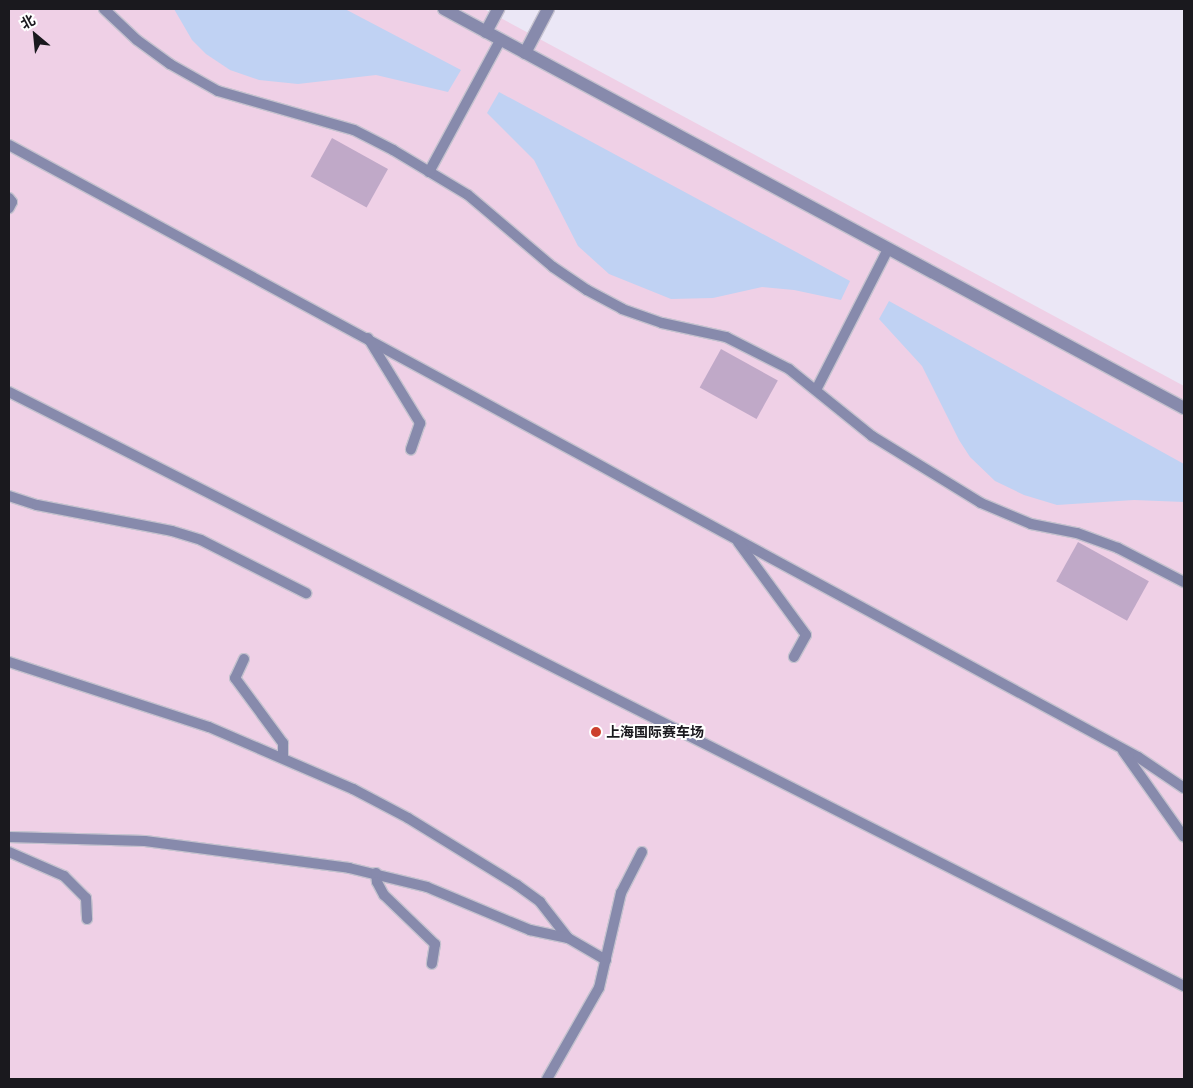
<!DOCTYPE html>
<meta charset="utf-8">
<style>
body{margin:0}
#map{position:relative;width:1193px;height:1088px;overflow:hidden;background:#ebe7f6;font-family:Barlow,"Noto Sans SC",sans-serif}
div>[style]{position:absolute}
.green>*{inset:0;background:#efd0e6}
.water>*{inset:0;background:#c0d2f3}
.building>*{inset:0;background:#c0a9c8;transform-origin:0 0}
.roads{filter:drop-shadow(1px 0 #c5c2cf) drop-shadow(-1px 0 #c5c2cf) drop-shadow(0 1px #c5c2cf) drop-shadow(0 -1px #c5c2cf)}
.service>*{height:10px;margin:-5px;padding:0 5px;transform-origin:5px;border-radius:5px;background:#878aac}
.minor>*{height:12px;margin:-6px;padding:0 6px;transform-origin:6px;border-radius:6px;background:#878aac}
.dots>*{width:14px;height:14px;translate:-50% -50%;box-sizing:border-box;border:2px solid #fff;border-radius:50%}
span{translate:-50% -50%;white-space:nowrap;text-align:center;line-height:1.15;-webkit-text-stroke:4px #fff;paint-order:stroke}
.poi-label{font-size:14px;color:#1a191e;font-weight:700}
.left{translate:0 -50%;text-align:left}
.frame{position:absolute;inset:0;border:10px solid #1a191e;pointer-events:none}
.north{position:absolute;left:10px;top:10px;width:50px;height:50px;-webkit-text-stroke:4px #fff;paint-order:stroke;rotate:332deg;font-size:14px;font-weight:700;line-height:20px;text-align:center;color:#1a191e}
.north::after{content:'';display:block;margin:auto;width:18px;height:22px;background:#1a191e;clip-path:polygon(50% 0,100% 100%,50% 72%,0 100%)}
</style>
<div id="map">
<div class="green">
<i style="clip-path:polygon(9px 9px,484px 9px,1184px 386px,1184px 1079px,9px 1079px)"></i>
</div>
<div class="water">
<i style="clip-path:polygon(174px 9px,345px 9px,461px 70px,448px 92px,376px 75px,298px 84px,259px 80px,230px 70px,206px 54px,192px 40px)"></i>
<i style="clip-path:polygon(499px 92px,850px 281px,841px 300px,794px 290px,762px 287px,713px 298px,671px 299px,609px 274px,578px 246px,534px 160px,487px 113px)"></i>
<i style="clip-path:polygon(889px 301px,1184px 464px,1184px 502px,1134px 500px,1057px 505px,1024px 495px,995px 481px,970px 457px,959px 440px,922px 366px,879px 319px)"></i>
</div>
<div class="building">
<i style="left:332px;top:138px;width:64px;height:44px;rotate:29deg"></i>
<i style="left:721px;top:349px;width:65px;height:44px;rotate:29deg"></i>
<i style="left:1078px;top:542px;width:81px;height:45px;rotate:29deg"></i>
</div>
<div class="roads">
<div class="service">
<i style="left:104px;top:9px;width:45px;rotate:43.2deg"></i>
<i style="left:137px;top:40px;width:41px;rotate:36deg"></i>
<i style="left:170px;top:64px;width:55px;rotate:29.4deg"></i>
<i style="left:218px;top:91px;width:141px;rotate:16deg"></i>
<i style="left:354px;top:130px;width:44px;rotate:27.1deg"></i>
<i style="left:393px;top:150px;width:87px;rotate:31deg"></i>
<i style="left:468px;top:195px;width:111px;rotate:40.3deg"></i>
<i style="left:553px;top:267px;width:41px;rotate:34.1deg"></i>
<i style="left:587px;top:290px;width:40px;rotate:28deg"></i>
<i style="left:622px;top:309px;width:42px;rotate:19.3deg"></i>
<i style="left:662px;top:323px;width:66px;rotate:12.3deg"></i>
<i style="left:726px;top:337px;width:71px;rotate:26.9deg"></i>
<i style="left:789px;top:369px;width:107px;rotate:38.9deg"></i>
<i style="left:872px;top:436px;width:128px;rotate:31.6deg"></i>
<i style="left:981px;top:503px;width:54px;rotate:22.8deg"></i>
<i style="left:1031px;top:524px;width:47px;rotate:11.1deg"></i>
<i style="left:1077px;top:533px;width:44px;rotate:20.1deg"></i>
<i style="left:1118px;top:548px;width:74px;rotate:27.3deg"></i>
<i style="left:9px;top:145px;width:1284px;rotate:28.46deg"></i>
<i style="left:1138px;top:757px;width:55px;rotate:34deg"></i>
<i style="left:429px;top:172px;width:151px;rotate:-61.6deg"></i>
<i style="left:9px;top:198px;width:5px;rotate:53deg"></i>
<i style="left:12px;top:202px;width:7px;rotate:117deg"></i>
<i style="left:368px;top:338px;width:100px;rotate:58.5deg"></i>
<i style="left:420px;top:423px;width:28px;rotate:109deg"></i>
<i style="left:816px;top:390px;width:158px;rotate:-62.9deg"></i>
<i style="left:9px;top:392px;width:1317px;rotate:26.82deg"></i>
<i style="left:9px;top:496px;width:29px;rotate:18deg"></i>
<i style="left:37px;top:505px;width:137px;rotate:10.9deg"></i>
<i style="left:172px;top:531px;width:30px;rotate:17deg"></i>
<i style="left:201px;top:540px;width:118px;rotate:26.8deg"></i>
<i style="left:738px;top:542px;width:115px;rotate:53.8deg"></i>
<i style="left:806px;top:635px;width:25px;rotate:119deg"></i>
<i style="left:244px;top:659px;width:21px;rotate:115deg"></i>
<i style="left:235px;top:678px;width:81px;rotate:53.6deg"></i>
<i style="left:283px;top:743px;width:15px;rotate:90deg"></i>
<i style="left:9px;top:662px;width:210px;rotate:18deg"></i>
<i style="left:209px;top:727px;width:157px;rotate:23.3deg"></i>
<i style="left:353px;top:789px;width:62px;rotate:27.8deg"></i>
<i style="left:408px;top:818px;width:128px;rotate:31.6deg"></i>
<i style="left:517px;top:885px;width:29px;rotate:36deg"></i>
<i style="left:540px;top:902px;width:46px;rotate:52.1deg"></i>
<i style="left:568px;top:938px;width:44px;rotate:30.1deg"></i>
<i style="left:1123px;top:751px;width:105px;rotate:54.7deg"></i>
<i style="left:9px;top:837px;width:136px;rotate:1.7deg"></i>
<i style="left:145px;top:841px;width:206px;rotate:7.5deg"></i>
<i style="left:349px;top:868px;width:80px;rotate:13.7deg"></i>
<i style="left:427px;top:887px;width:112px;rotate:22.7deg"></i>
<i style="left:530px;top:930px;width:39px;rotate:12deg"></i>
<i style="left:9px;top:852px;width:60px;rotate:23.6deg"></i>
<i style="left:64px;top:876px;width:31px;rotate:45deg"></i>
<i style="left:86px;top:898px;width:21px;rotate:87deg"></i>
<i style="left:376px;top:873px;width:9px;rotate:84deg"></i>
<i style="left:377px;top:882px;width:15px;rotate:62deg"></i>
<i style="left:384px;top:895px;width:71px;rotate:43.9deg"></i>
<i style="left:435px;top:944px;width:20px;rotate:99deg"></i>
<i style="left:547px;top:1079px;width:105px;rotate:-60.3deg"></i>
<i style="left:599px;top:988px;width:98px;rotate:-77deg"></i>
<i style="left:621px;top:893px;width:46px;rotate:-62.9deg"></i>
</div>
<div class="minor">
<i style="left:444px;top:9px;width:841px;rotate:28.33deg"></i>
<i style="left:486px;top:32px;width:26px;rotate:-62deg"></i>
<i style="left:525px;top:53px;width:50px;rotate:-62.4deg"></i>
</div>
</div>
<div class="dots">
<i style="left:596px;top:732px;background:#cc402d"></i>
</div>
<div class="poi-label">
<span class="left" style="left:606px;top:732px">上海国际赛车场</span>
</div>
<div class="frame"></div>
<div class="north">北</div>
</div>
